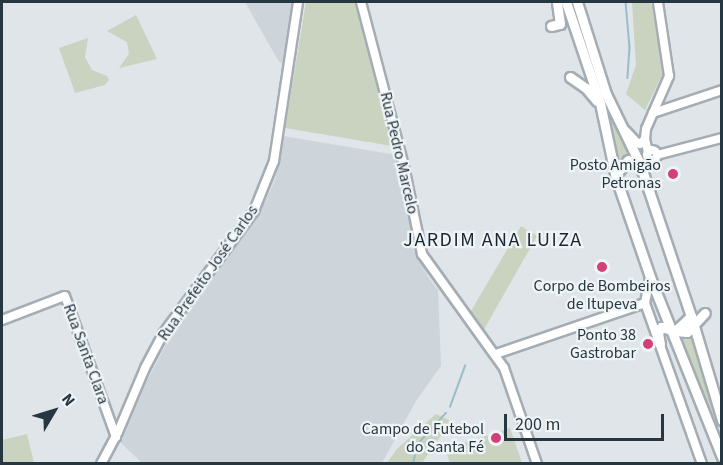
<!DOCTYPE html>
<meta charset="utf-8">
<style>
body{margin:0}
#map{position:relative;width:723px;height:465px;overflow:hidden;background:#dfe5e9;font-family:"Source Sans 3",sans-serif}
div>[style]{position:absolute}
.built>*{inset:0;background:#cdd5db}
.green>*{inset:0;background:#c9d3c0}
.stream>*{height:1.5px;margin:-0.75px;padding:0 0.75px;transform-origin:0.75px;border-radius:0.75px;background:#99bccb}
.roads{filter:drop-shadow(2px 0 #a4adb3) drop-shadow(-2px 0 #a4adb3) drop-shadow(0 2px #a4adb3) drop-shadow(0 -2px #a4adb3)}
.secondary>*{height:8px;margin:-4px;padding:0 4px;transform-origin:4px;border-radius:4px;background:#fff}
.secondary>.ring{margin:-4px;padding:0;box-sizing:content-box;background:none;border:8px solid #fff;border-radius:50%}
.primary>*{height:9px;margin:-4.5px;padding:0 4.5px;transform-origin:4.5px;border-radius:4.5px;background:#fff}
.dots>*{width:16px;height:16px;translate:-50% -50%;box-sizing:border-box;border:3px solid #eff4f6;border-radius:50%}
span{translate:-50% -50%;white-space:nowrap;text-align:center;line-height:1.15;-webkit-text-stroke:4.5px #eff4f6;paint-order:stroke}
.street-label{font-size:16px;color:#273741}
.poi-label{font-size:16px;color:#273741}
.right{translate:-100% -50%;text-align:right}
.quarter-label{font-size:20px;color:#1a2732;letter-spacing:1.5px}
.frame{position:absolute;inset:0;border:3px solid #273741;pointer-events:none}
.north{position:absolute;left:24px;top:381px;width:60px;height:60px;-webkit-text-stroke:4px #eff4f6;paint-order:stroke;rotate:52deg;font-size:16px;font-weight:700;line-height:24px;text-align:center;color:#273741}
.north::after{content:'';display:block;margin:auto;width:21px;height:27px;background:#273741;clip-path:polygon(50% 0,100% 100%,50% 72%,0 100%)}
.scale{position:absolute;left:504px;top:414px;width:160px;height:27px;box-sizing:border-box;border:3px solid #273741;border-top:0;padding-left:8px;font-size:18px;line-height:21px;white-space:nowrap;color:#273741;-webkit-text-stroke:4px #eff4f6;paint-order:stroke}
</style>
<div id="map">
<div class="built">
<i style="clip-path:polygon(245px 2px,293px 2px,285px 63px,279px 62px)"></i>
<i style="clip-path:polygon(283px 136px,397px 155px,414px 247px,428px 277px,438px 290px,441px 366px,416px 401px,382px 463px,142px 463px,121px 443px,146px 383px,175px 327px,210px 283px,264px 204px,275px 180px)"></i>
</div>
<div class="green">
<i style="clip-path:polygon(306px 2px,355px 2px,392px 146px,285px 128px)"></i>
<i style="clip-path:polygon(632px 2px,651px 2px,664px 71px,645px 110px,626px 94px,636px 65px)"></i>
<i style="clip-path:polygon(136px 15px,157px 59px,119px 68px,129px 54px,127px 42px,107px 31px)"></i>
<i style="clip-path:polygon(88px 38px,85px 57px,92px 70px,107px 76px,109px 80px,105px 85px,75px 93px,59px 48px)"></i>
<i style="clip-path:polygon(604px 102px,632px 154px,626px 155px,617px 162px)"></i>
<i style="clip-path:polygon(521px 226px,537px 236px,482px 333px,471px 317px,471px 311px)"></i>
<i style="clip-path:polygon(694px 335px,717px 431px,679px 337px)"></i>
<i style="clip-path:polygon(436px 414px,451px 421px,422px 463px,387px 463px,397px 449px)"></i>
<i style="clip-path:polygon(510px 428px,522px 463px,450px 463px,445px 449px)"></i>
<i style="clip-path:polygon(27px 434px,34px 463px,2px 463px,2px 440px)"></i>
</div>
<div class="stream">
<i style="left:626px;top:2px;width:46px;rotate:85deg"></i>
<i style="left:630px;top:48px;width:30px;rotate:94deg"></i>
<i style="left:450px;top:407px;width:44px;rotate:-69.9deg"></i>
<i style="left:413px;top:464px;width:19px;rotate:-78deg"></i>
<i style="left:417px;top:445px;width:43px;rotate:-47.8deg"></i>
</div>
<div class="roads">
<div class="secondary">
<i style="left:361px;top:2px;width:170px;rotate:75.3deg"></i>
<i style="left:404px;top:166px;width:90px;rotate:78.4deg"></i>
<i style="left:422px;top:254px;width:140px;rotate:54.3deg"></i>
<i style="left:504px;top:368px;width:102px;rotate:71deg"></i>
<i style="left:653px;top:113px;width:73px;rotate:-18.4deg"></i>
<i style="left:626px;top:131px;width:16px;rotate:47deg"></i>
<i style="left:637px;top:143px;width:3px;rotate:18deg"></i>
<i style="left:640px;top:144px;width:7px;rotate:-45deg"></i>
<i class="ring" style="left:647px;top:150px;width:2px;height:2px"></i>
<i style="left:648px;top:152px;width:13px;rotate:-103deg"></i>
<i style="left:645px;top:139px;width:10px;rotate:-84deg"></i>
<i style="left:646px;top:129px;width:58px;rotate:-66.5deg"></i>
<i style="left:669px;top:76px;width:75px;rotate:-98.5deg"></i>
<i style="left:657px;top:155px;width:67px;rotate:-14.7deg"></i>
<i style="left:645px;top:303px;width:171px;rotate:70.5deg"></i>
<i style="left:645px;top:303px;width:26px;rotate:-79deg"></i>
<i style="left:2px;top:320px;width:67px;rotate:-20.9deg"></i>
<i style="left:65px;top:296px;width:150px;rotate:70.1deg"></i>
<i style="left:496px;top:354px;width:157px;rotate:-18.9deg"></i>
<i style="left:101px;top:464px;width:36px;rotate:-62deg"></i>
<i style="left:118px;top:432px;width:69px;rotate:-67.1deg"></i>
<i style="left:145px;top:368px;width:38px;rotate:-62deg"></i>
<i style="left:163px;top:334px;width:153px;rotate:-53.5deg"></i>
<i style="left:254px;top:211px;width:54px;rotate:-68.2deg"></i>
<i style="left:274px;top:161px;width:161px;rotate:-81.4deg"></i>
</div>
<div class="primary">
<i style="left:566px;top:2px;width:107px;rotate:71.4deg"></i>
<i style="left:600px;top:103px;width:77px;rotate:78deg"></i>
<i style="left:616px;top:178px;width:105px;rotate:71deg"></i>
<i style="left:650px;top:277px;width:194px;rotate:68.2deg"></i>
<i style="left:577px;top:2px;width:96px;rotate:72.5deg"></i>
<i style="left:606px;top:94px;width:78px;rotate:64.1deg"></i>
<i style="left:640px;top:164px;width:160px;rotate:71.5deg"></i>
<i style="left:691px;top:316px;width:109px;rotate:73.4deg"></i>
<i style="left:551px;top:26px;width:9px;rotate:-13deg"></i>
<i style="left:560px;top:24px;width:22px;rotate:-98deg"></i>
<i style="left:570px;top:77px;width:19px;rotate:35deg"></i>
<i style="left:586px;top:88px;width:17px;rotate:50deg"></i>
<i style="left:616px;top:174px;width:18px;rotate:-49deg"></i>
<i style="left:628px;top:160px;width:13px;rotate:18deg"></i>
<i style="left:675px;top:331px;width:12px;rotate:5deg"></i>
<i style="left:687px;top:332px;width:26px;rotate:-47deg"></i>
<i style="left:660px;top:344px;width:11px;rotate:-100deg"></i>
<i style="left:658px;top:333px;width:7px;rotate:-63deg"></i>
<i style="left:661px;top:327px;width:15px;rotate:16deg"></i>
<i style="left:675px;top:331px;width:22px;rotate:-43deg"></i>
</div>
</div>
<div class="dots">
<i style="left:673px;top:174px;background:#d33f78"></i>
<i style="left:602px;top:267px;background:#d33f78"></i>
<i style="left:648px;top:344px;background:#d33f78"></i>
<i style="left:496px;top:438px;background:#d33f78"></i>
</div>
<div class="street-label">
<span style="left:399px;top:153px;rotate:77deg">Rua Pedro Marcelo</span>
<span style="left:208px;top:273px;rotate:-55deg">Rua Prefeito José Carlos</span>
<span style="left:86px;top:354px;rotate:70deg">Rua Santa Clara</span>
</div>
<div class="poi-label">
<span class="right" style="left:661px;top:174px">Posto Amigão<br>Petronas</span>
<span style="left:602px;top:295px">Corpo de Bombeiros<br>de Itupeva</span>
<span class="right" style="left:636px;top:344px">Ponto 38<br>Gastrobar</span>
<span class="right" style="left:484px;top:438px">Campo de Futebol<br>do Santa Fé</span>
</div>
<div class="quarter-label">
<span style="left:493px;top:240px">JARDIM ANA LUIZA</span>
</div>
<div class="frame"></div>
<div class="north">N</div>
<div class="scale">200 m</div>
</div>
